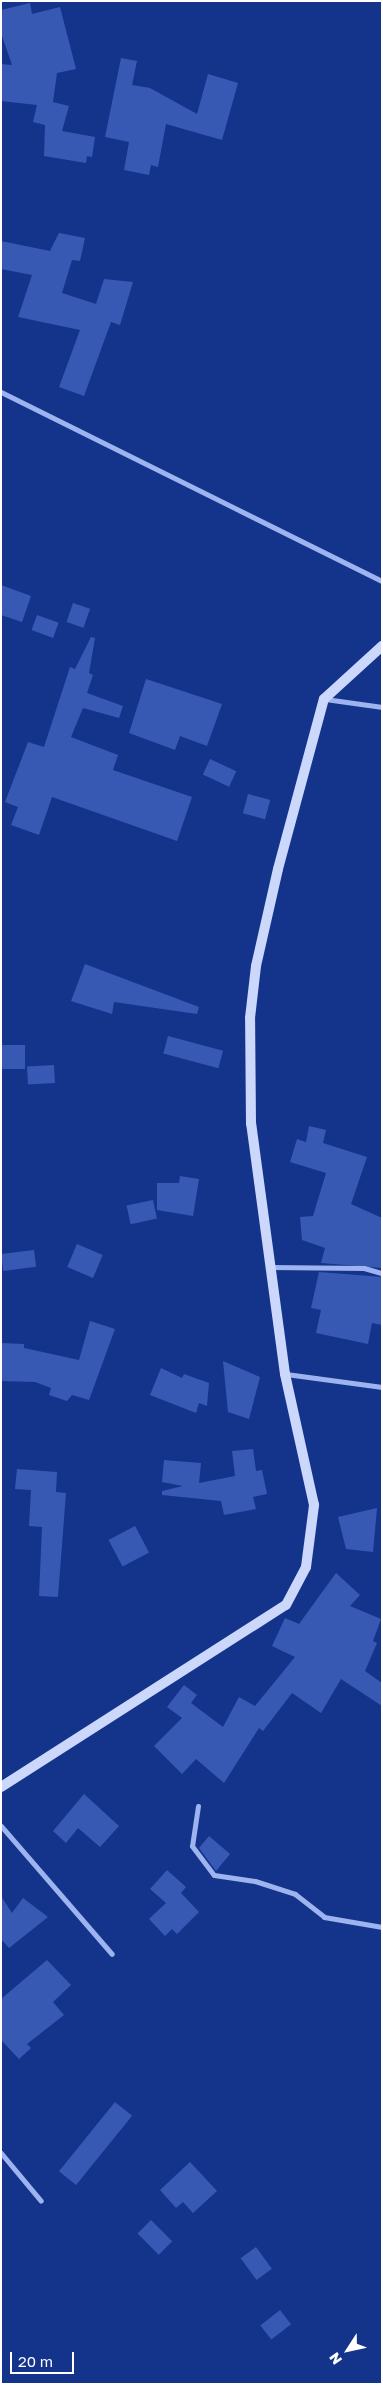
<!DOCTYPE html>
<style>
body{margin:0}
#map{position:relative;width:383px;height:2385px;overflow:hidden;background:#14348c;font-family:"Golos Text",sans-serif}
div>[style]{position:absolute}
.building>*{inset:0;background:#3759b4;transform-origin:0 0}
.minor>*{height:5px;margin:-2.5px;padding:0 2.5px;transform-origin:2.5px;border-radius:2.5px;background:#9db4f0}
.secondary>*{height:10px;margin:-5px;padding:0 5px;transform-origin:5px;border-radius:5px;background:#cbd7fb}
span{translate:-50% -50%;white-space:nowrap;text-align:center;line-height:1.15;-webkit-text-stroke:4.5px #14348c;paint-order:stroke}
.frame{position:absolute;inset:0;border:2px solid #fff;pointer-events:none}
.north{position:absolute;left:323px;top:2325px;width:50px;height:50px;-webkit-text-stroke:4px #14348c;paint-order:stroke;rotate:235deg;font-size:14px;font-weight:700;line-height:20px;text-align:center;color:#fff}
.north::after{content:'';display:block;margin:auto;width:18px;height:22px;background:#fff;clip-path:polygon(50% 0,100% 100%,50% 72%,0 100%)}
.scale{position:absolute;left:10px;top:2352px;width:64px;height:22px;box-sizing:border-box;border:2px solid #fff;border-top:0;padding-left:6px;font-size:15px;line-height:18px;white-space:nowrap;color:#fff;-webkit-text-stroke:4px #14348c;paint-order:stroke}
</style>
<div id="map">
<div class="building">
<i style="clip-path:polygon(30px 3px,32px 14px,60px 7px,76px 69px,57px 73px,53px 102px,69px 106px,62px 131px,95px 137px,92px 157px,87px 156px,86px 163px,44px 156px,45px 125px,33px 122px,37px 105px,1px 101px,1px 64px,12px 65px,1px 33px,1px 10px)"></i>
<i style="clip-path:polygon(121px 58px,137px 61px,132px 85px,150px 88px,197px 114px,208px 74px,238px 83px,222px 140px,166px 124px,158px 167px,151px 165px,149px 175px,124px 170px,129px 142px,105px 137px)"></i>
<i style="clip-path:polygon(59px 233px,85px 238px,80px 261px,72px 260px,62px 293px,96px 304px,104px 279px,133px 282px,120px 325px,111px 322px,84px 396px,59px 387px,80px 330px,18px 317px,32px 275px,1px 269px,1px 241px,50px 251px)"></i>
<i style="clip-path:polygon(1px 585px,31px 596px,22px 622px,1px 615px)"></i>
<i style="left:73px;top:603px;width:18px;height:20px;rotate:19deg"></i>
<i style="left:37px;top:615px;width:23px;height:16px;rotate:20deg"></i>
<i style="clip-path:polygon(91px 637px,95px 638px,89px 673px,93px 675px,87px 693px,123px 706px,119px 718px,83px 708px,71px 737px,118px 755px,113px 770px,192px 797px,177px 841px,52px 797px,39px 835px,11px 825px,18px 807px,5px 802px,28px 742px,44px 747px,70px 667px,75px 669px)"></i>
<i style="clip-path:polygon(146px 679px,222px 704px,207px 746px,180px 736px,175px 750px,129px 733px)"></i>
<i style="left:210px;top:759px;width:29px;height:17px;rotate:25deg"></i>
<i style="left:248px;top:794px;width:23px;height:20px;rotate:15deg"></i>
<i style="clip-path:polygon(85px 964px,199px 1007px,197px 1014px,114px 1002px,112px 1014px,71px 1001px)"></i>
<i style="left:168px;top:1036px;width:57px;height:18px;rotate:15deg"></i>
<i style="left:1px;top:1045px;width:24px;height:24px"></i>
<i style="left:54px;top:1065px;width:18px;height:27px;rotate:87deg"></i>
<i style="clip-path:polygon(309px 1126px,326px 1130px,323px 1143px,367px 1157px,351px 1204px,382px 1218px,382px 1268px,321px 1263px,325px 1248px,302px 1240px,300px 1217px,313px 1216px,326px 1173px,290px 1162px,297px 1139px,306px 1142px)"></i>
<i style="clip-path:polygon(180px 1176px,199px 1179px,193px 1216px,157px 1210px,157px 1183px,179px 1183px)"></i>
<i style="left:153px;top:1200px;width:19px;height:27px;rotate:78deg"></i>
<i style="left:77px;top:1244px;width:28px;height:25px;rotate:23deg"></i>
<i style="left:34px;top:1250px;width:17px;height:33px;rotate:83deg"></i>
<i style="clip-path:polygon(319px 1272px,382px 1277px,382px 1325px,372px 1323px,368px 1344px,316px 1333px,321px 1310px,311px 1308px)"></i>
<i style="clip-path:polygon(90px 1321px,115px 1329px,89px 1400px,72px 1395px,67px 1401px,49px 1395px,51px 1388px,35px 1382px,1px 1381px,1px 1343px,24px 1344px,24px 1348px,79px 1360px)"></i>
<i style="clip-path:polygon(223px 1361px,260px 1377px,249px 1419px,228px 1412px)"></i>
<i style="clip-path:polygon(161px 1368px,182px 1378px,184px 1374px,209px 1383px,207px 1406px,199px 1403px,196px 1413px,150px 1395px)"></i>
<i style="clip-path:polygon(253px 1449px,256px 1471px,262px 1470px,267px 1494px,253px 1497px,256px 1509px,224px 1515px,221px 1501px,162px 1495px,162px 1491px,183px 1486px,162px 1482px,164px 1460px,201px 1463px,199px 1483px,235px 1476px,232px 1451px)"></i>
<i style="clip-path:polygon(17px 1469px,57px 1472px,56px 1492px,66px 1493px,58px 1597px,39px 1596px,42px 1527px,29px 1526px,31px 1490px,15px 1489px)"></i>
<i style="clip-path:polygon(377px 1508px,373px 1552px,346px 1549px,338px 1517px)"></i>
<i style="left:135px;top:1526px;width:30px;height:30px;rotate:62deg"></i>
<i style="clip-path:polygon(336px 1573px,360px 1595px,350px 1606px,381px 1619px,373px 1641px,377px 1643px,365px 1671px,382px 1683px,382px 1706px,341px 1679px,321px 1713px,292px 1693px,263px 1731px,259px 1728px,224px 1783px,196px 1759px,182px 1774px,154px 1746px,182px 1718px,167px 1707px,184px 1685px,197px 1695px,191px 1703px,223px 1727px,239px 1697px,255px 1706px,295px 1657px,272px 1646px,285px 1618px,299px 1624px)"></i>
<i style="clip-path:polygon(84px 1794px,119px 1826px,100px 1847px,78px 1828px,66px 1843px,53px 1831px)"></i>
<i style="clip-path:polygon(209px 1836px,230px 1854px,216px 1871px,199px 1848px)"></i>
<i style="clip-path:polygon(167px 1870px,186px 1887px,181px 1893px,199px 1912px,177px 1934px,172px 1929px,165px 1936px,149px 1919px,166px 1903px,150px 1889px)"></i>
<i style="clip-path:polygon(1px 1896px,12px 1913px,23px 1898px,48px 1917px,9px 1948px,1px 1939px)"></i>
<i style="clip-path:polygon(47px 1960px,71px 1985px,53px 2002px,64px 2015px,27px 2044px,31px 2048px,19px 2059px,1px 2040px,1px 1999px)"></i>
<i style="left:115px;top:2102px;width:22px;height:89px;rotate:39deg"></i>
<i style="clip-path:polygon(190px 2162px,217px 2191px,193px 2213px,183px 2202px,176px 2208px,160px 2190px)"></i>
<i style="left:151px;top:2220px;width:30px;height:19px;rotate:45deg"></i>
<i style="left:256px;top:2247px;width:27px;height:19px;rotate:54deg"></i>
<i style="left:280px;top:2310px;width:18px;height:25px;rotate:52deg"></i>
</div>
<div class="minor">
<i style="left:1px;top:392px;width:425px;rotate:26.4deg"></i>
<i style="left:325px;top:699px;width:58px;rotate:8deg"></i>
<i style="left:270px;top:1267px;width:94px;rotate:0.6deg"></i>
<i style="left:364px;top:1268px;width:19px;rotate:16deg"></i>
<i style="left:286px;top:1374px;width:97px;rotate:7.7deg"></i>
<i style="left:198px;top:1806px;width:40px;rotate:98.5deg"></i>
<i style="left:192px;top:1846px;width:36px;rotate:53deg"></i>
<i style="left:214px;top:1875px;width:41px;rotate:8.3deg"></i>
<i style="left:255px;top:1881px;width:42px;rotate:18deg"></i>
<i style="left:295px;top:1894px;width:37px;rotate:38deg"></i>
<i style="left:324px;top:1917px;width:59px;rotate:9.8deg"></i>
<i style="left:1px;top:1826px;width:169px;rotate:49.1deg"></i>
<i style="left:1px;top:2153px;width:62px;rotate:50.2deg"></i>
</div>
<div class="secondary">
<i style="left:1px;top:1787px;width:338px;rotate:-32.6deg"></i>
<i style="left:286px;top:1605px;width:43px;rotate:-62.2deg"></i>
<i style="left:306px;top:1567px;width:63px;rotate:-82.6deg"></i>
<i style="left:314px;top:1505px;width:134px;rotate:-102.5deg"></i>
<i style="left:285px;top:1374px;width:252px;rotate:-97.7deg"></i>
<i style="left:251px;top:1124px;width:106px;rotate:-90.5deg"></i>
<i style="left:250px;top:1018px;width:52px;rotate:-83.4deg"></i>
<i style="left:256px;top:966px;width:99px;rotate:-77.2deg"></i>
<i style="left:278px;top:869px;width:176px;rotate:-74.9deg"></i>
<i style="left:324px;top:699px;width:79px;rotate:-42.4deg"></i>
</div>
<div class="frame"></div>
<div class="north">N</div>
<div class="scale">20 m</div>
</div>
